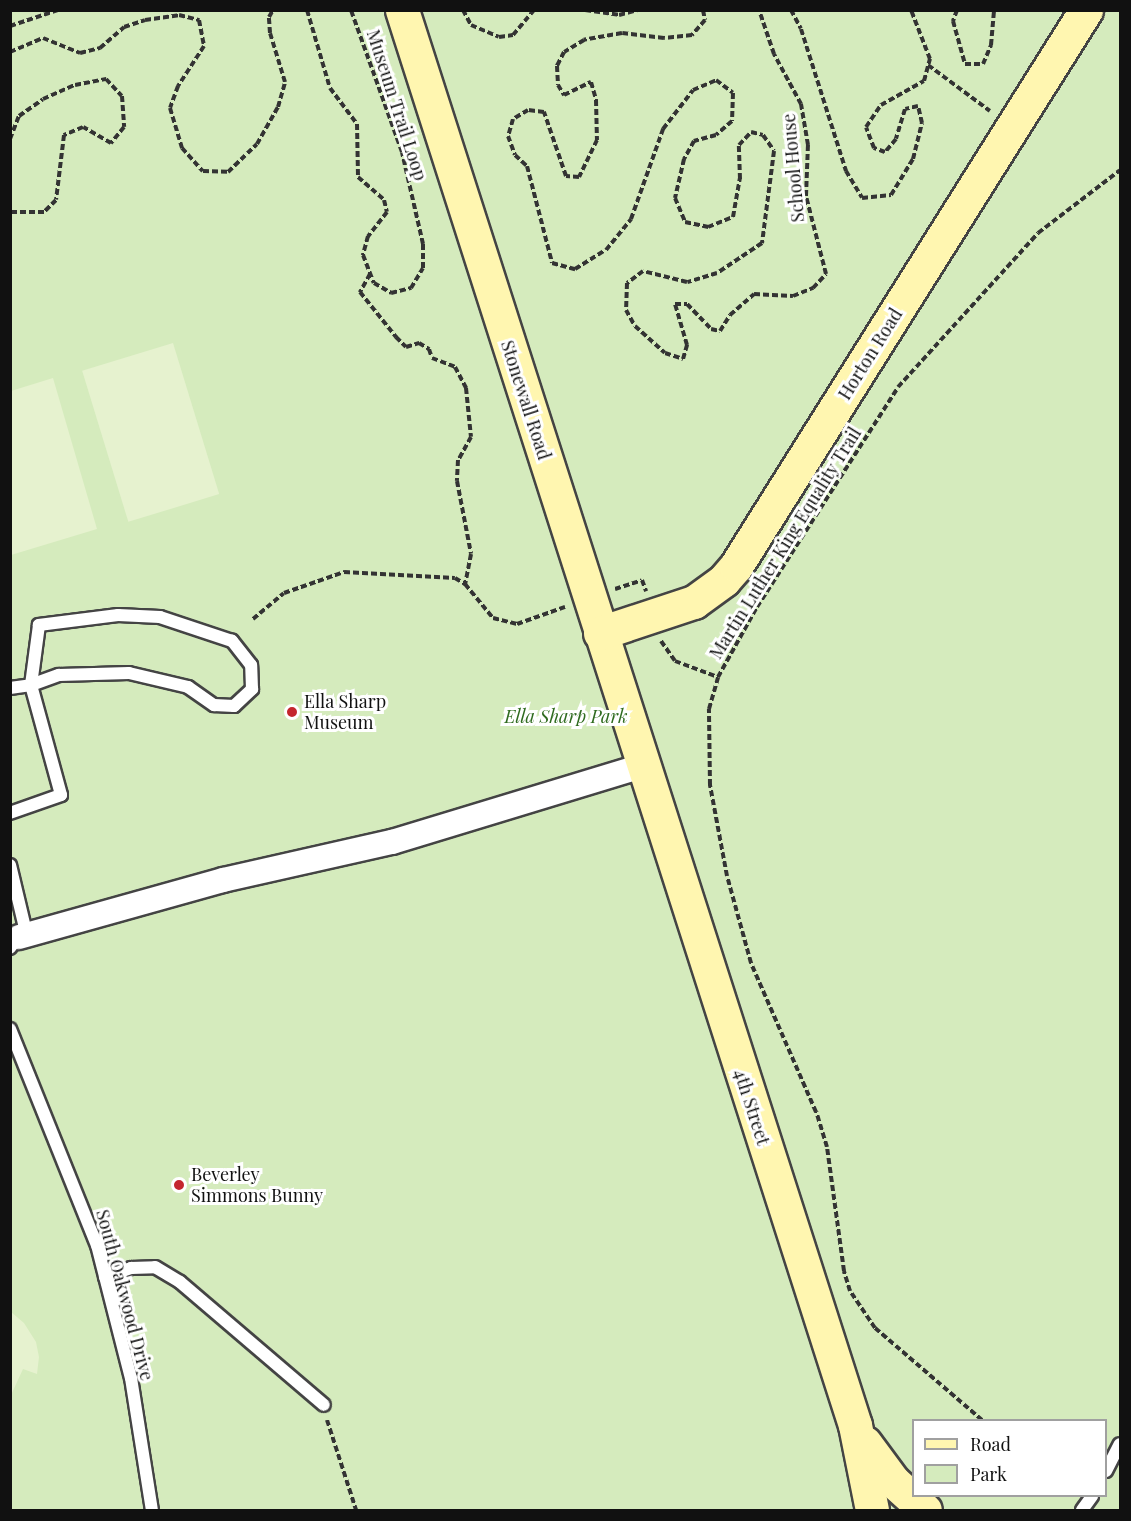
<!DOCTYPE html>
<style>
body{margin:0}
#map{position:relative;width:1131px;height:1521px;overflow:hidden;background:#fffdf5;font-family:"Playfair Display",serif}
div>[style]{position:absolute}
.green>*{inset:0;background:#d5ebbd}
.pitch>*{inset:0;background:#e6f2cf;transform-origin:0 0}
.path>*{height:4px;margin-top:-2px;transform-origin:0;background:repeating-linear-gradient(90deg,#333 0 6px,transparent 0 9px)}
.roads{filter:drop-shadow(2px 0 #444) drop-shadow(-2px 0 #444) drop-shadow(0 2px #444) drop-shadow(0 -2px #444)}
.lane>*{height:12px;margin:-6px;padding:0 6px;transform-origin:6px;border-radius:6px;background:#fff}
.street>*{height:24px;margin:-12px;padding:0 12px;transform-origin:12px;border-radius:12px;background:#fff}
.secondary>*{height:33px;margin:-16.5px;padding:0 16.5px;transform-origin:16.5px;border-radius:16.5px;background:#fff6b0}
.dots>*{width:16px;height:16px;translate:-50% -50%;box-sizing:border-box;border:3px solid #fff;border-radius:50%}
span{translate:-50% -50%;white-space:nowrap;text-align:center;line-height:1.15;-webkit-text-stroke:6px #fff;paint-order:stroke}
.street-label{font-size:18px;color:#111}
.poi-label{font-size:18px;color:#111}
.left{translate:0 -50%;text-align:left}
.park-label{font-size:18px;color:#2f6b1f;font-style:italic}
.frame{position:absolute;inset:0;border:12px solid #111;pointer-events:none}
.legend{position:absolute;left:912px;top:1419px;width:195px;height:78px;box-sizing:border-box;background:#fff;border:2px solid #a0a0a0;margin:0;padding:8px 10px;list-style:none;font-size:18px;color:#111}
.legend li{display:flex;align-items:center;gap:12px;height:30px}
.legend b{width:30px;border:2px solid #a0a0a0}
</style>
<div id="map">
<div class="green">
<i style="clip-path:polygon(evenodd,10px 11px,1120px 11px,1120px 1510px,11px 1510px,10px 11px,914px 1420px,1106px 1420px,1106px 1496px,914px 1496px,914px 1420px)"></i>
</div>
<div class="pitch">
<i style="left:173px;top:343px;width:158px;height:95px;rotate:73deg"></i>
<i style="clip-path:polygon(53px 378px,97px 529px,11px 555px,11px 391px)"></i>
<i style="clip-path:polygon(11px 1312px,24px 1323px,36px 1342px,39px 1357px,37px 1374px,23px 1369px,11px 1395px)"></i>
</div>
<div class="path">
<i style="left:307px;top:10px;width:81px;rotate:73.6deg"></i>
<i style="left:330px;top:88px;width:45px;rotate:53.1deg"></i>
<i style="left:357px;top:124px;width:53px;rotate:88.9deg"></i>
<i style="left:358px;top:177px;width:35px;rotate:41deg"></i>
<i style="left:384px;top:200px;width:12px;rotate:76deg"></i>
<i style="left:387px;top:212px;width:31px;rotate:128deg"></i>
<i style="left:368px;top:236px;width:20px;rotate:105deg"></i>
<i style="left:363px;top:255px;width:30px;rotate:69deg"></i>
<i style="left:374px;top:283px;width:20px;rotate:30deg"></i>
<i style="left:391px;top:293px;width:21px;rotate:-14deg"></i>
<i style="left:411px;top:288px;width:23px;rotate:-59deg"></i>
<i style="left:423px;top:268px;width:24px;rotate:-90deg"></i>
<i style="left:423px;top:244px;width:94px;rotate:-102.9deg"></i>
<i style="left:402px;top:152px;width:151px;rotate:-109.8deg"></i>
<i style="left:463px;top:10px;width:17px;rotate:62deg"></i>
<i style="left:471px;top:25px;width:30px;rotate:23deg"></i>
<i style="left:499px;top:37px;width:14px;rotate:-8deg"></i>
<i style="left:513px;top:35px;width:33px;rotate:-50deg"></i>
<i style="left:585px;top:10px;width:34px;rotate:8deg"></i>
<i style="left:619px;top:15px;width:20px;rotate:-15deg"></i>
<i style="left:703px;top:10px;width:10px;rotate:79deg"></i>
<i style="left:705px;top:20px;width:20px;rotate:131deg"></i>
<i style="left:692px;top:35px;width:28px;rotate:174deg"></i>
<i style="left:664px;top:38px;width:42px;rotate:-173.2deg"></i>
<i style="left:622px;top:33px;width:39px;rotate:170deg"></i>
<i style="left:584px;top:40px;width:23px;rotate:149deg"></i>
<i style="left:564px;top:52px;width:16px;rotate:117deg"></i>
<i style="left:557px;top:66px;width:19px;rotate:87deg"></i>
<i style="left:558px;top:85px;width:12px;rotate:59deg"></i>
<i style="left:564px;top:95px;width:30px;rotate:-26deg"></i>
<i style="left:591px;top:82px;width:19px;rotate:74deg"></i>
<i style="left:596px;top:100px;width:40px;rotate:88.6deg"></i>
<i style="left:597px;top:140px;width:41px;rotate:115.9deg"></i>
<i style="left:579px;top:177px;width:13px;rotate:-176deg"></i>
<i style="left:566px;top:176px;width:68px;rotate:-109deg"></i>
<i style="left:544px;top:112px;width:16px;rotate:-173deg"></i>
<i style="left:528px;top:110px;width:17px;rotate:149deg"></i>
<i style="left:513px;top:119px;width:18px;rotate:106deg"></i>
<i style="left:508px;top:136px;width:20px;rotate:70deg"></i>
<i style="left:515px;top:155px;width:16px;rotate:43deg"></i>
<i style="left:527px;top:166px;width:100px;rotate:75.5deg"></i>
<i style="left:552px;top:263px;width:24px;rotate:15deg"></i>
<i style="left:575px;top:269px;width:36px;rotate:-32deg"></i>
<i style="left:606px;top:250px;width:40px;rotate:-51deg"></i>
<i style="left:631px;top:219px;width:96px;rotate:-70.4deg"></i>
<i style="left:663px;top:129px;width:49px;rotate:-52.4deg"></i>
<i style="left:693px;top:90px;width:25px;rotate:-23deg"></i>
<i style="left:716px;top:80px;width:21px;rotate:37deg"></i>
<i style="left:733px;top:93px;width:28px;rotate:92deg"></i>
<i style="left:732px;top:121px;width:21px;rotate:139deg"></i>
<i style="left:716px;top:135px;width:23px;rotate:165deg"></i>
<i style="left:694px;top:141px;width:21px;rotate:119deg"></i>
<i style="left:684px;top:159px;width:40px;rotate:103deg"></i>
<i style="left:675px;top:198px;width:26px;rotate:67deg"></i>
<i style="left:685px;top:222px;width:24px;rotate:12deg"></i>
<i style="left:708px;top:227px;width:27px;rotate:-22deg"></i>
<i style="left:733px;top:217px;width:39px;rotate:-80deg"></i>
<i style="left:740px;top:179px;width:34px;rotate:-92deg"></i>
<i style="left:739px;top:145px;width:18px;rotate:-47deg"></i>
<i style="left:751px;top:132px;width:12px;rotate:14deg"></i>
<i style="left:763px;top:135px;width:19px;rotate:55deg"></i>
<i style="left:774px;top:151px;width:93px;rotate:97.4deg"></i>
<i style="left:762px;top:243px;width:54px;rotate:146.3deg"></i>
<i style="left:717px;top:273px;width:31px;rotate:163deg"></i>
<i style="left:687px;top:282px;width:45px;rotate:-166deg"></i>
<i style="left:643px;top:271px;width:20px;rotate:143deg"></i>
<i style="left:627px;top:283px;width:27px;rotate:92deg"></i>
<i style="left:626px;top:310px;width:18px;rotate:61deg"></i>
<i style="left:635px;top:326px;width:40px;rotate:42deg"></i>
<i style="left:665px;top:353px;width:19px;rotate:18deg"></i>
<i style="left:683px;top:359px;width:15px;rotate:-74deg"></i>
<i style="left:687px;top:345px;width:43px;rotate:-106.3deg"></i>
<i style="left:675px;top:304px;width:12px"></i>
<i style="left:687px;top:304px;width:35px;rotate:46deg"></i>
<i style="left:711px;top:329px;width:9px;rotate:13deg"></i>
<i style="left:720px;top:331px;width:19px;rotate:-58deg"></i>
<i style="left:730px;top:315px;width:32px;rotate:-41deg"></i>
<i style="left:754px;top:294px;width:39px;rotate:3deg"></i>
<i style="left:793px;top:296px;width:22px;rotate:-22deg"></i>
<i style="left:813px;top:288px;width:19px;rotate:-47deg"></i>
<i style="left:826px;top:274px;width:81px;rotate:-104.4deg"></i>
<i style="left:806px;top:196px;width:51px;rotate:-87.8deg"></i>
<i style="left:808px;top:145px;width:42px;rotate:-99.7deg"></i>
<i style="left:801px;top:104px;width:57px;rotate:-118.4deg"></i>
<i style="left:774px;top:54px;width:46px;rotate:-108.8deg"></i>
<i style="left:791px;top:10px;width:21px;rotate:62deg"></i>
<i style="left:801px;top:29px;width:149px;rotate:72.4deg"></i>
<i style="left:846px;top:171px;width:31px;rotate:59deg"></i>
<i style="left:862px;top:198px;width:29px;rotate:-6deg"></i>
<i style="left:891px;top:195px;width:42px;rotate:-58.6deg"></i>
<i style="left:913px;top:159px;width:37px;rotate:-76deg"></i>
<i style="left:922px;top:123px;width:17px;rotate:-103deg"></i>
<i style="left:918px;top:106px;width:13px;rotate:167deg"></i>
<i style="left:905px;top:109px;width:31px;rotate:107deg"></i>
<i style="left:896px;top:139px;width:17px;rotate:130deg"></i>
<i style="left:885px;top:152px;width:12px;rotate:-160deg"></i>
<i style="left:874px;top:148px;width:22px;rotate:-111deg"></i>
<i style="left:866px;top:127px;width:27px;rotate:-56deg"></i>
<i style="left:881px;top:105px;width:49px;rotate:-29.2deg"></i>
<i style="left:924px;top:81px;width:23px;rotate:-75deg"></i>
<i style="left:930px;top:59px;width:53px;rotate:-111.2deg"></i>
<i style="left:957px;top:10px;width:12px;rotate:110deg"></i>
<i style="left:953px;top:21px;width:45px;rotate:74.4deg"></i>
<i style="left:965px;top:64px;width:18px"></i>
<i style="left:983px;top:64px;width:21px;rotate:-67deg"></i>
<i style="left:991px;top:45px;width:35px;rotate:-85deg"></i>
<i style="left:10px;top:26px;width:51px;rotate:-18.4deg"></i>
<i style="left:10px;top:52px;width:36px;rotate:-23deg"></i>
<i style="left:43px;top:38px;width:40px;rotate:22deg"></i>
<i style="left:80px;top:53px;width:21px;rotate:-14deg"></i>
<i style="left:100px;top:48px;width:32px;rotate:-41deg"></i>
<i style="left:124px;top:27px;width:22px;rotate:-18deg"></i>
<i style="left:145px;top:20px;width:34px;rotate:-8deg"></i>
<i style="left:179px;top:15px;width:21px;rotate:14deg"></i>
<i style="left:199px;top:20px;width:26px;rotate:79deg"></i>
<i style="left:204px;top:46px;width:48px;rotate:123deg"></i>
<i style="left:178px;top:86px;width:23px;rotate:110deg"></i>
<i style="left:170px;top:108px;width:42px;rotate:73.3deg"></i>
<i style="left:182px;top:148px;width:31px;rotate:48deg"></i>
<i style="left:203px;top:171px;width:25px;rotate:2deg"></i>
<i style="left:228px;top:172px;width:40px;rotate:-44deg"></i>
<i style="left:257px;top:144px;width:43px;rotate:-60.4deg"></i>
<i style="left:278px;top:107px;width:26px;rotate:-74deg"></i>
<i style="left:285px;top:82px;width:51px;rotate:-107deg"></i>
<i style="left:270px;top:33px;width:16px;rotate:-94deg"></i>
<i style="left:269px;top:17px;width:8px;rotate:-60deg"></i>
<i style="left:928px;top:65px;width:77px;rotate:36.6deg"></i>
<i style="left:10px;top:139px;width:25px;rotate:-69deg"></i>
<i style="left:19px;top:116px;width:29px;rotate:-35deg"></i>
<i style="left:43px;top:99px;width:35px;rotate:-24deg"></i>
<i style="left:75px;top:85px;width:32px;rotate:-11deg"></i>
<i style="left:106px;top:79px;width:23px;rotate:47deg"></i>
<i style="left:122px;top:96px;width:31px;rotate:86deg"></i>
<i style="left:124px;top:127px;width:21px;rotate:129deg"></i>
<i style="left:111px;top:143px;width:32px;rotate:-150deg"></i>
<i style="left:83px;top:127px;width:21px;rotate:157deg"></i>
<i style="left:64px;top:135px;width:65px;rotate:97deg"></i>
<i style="left:56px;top:200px;width:17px;rotate:135deg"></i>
<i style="left:44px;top:212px;width:34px;rotate:180deg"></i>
<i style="left:370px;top:274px;width:21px;rotate:119deg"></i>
<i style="left:360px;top:292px;width:58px;rotate:51.3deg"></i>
<i style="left:396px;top:337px;width:14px;rotate:45deg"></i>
<i style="left:406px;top:347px;width:14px;rotate:-17deg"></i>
<i style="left:419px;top:343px;width:12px;rotate:31deg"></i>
<i style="left:429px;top:349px;width:9px;rotate:72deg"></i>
<i style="left:432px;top:358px;width:25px;rotate:21deg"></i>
<i style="left:455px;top:367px;width:24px;rotate:62deg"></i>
<i style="left:466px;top:388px;width:49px;rotate:84.2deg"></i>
<i style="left:471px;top:437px;width:26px;rotate:119deg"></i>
<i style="left:458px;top:460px;width:21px;rotate:93deg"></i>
<i style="left:457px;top:481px;width:74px;rotate:79.1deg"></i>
<i style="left:471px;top:554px;width:31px;rotate:101deg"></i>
<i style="left:615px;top:589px;width:28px;rotate:-18deg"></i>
<i style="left:642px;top:580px;width:12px;rotate:70deg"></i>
<i style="left:253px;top:619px;width:40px;rotate:-40deg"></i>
<i style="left:284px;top:593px;width:64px;rotate:-19.3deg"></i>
<i style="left:344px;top:572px;width:111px;rotate:3.1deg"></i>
<i style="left:455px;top:578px;width:12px;rotate:31deg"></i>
<i style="left:465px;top:584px;width:44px;rotate:50.5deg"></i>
<i style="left:493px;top:618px;width:25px;rotate:14deg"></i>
<i style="left:517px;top:624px;width:51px;rotate:-19.5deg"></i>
<i style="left:661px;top:641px;width:24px;rotate:55deg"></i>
<i style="left:675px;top:661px;width:46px;rotate:20.4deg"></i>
<i style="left:327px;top:1420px;width:95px;rotate:72.1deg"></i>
<i style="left:982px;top:1420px;width:141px;rotate:-139.3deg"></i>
<i style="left:875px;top:1328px;width:45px;rotate:-124deg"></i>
<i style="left:850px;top:1291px;width:21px;rotate:-107deg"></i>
<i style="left:844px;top:1271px;width:125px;rotate:-97.8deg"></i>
<i style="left:827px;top:1147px;width:37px;rotate:-107deg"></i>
<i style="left:816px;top:1112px;width:163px;rotate:-113.6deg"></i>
<i style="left:751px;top:963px;width:90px;rotate:-105.4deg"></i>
<i style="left:727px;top:876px;width:93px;rotate:-100.6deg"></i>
<i style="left:710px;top:785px;width:76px;rotate:-90.8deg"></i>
<i style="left:709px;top:709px;width:33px;rotate:-74deg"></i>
<i style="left:718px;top:677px;width:80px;rotate:-60.9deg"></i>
<i style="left:757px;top:607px;width:261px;rotate:-57.3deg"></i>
<i style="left:898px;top:387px;width:208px;rotate:-47.7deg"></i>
<i style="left:1038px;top:233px;width:103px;rotate:-37.5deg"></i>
</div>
<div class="roads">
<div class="lane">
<i style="left:10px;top:688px;width:21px;rotate:-8deg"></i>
<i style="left:31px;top:685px;width:30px;rotate:-20deg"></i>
<i style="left:59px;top:675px;width:70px;rotate:-1.6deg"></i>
<i style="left:129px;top:673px;width:61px;rotate:13.3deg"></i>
<i style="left:188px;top:687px;width:32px;rotate:35deg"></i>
<i style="left:214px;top:705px;width:20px;rotate:3deg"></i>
<i style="left:234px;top:706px;width:25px;rotate:-43deg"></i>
<i style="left:252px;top:689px;width:24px;rotate:-92deg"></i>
<i style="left:251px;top:665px;width:31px;rotate:-128deg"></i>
<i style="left:232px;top:641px;width:76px;rotate:-161.6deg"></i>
<i style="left:160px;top:617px;width:42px;rotate:-177.3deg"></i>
<i style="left:118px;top:615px;width:80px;rotate:172.8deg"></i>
<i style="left:39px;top:625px;width:61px;rotate:97.6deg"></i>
<i style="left:31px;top:685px;width:114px;rotate:74.7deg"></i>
<i style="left:61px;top:795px;width:54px;rotate:160.6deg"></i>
<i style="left:10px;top:865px;width:65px;rotate:76.6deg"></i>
<i style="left:25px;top:928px;width:25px;rotate:127deg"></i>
<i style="left:10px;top:1029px;width:233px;rotate:68.1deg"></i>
<i style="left:97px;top:1245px;width:137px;rotate:75.7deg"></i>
<i style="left:131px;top:1378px;width:134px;rotate:81deg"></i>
<i style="left:105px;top:1277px;width:28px;rotate:-19deg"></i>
<i style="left:131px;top:1268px;width:24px;rotate:-2deg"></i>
<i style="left:155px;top:1267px;width:29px;rotate:31deg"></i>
<i style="left:180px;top:1282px;width:189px;rotate:40.5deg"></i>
<i style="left:1106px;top:1471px;width:30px;rotate:-63deg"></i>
<i style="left:1082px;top:1510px;width:17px;rotate:-54deg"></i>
</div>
<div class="street">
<i style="left:19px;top:937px;width:212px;rotate:-15.6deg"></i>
<i style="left:223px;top:880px;width:173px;rotate:-12.7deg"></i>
<i style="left:392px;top:842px;width:261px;rotate:-16.9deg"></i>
</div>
<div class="secondary">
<i style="left:402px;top:10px;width:1486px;rotate:72.25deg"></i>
<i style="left:855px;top:1425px;width:87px;rotate:78.7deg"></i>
<i style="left:600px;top:633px;width:99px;rotate:-18.3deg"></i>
<i style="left:694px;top:602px;width:37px;rotate:-36deg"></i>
<i style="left:724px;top:580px;width:18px;rotate:-49deg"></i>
<i style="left:736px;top:566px;width:657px;rotate:-57.81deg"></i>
<i style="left:865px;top:1443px;width:47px;rotate:53.6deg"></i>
<i style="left:893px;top:1481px;width:43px;rotate:42.2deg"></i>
</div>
</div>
<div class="dots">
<i style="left:292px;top:712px;background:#c4262e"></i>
<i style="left:179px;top:1185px;background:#c4262e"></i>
</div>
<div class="street-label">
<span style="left:397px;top:105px;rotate:72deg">Museum Trail Loop</span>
<span style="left:793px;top:168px;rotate:-95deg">School House</span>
<span style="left:870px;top:354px;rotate:-58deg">Horton Road</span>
<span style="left:526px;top:400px;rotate:72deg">Stonewall Road</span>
<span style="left:785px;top:543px;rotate:-58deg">Martin Luther King Equality Trail</span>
<span style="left:752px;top:1107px;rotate:72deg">4th Street</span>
<span style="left:125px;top:1295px;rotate:75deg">South Oakwood Drive</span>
</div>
<div class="poi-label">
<span class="left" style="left:304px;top:712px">Ella Sharp<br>Museum</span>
<span class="left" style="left:191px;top:1185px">Beverley<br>Simmons Bunny</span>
</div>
<div class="park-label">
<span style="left:566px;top:716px">Ella Sharp Park</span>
</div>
<div class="frame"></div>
<ul class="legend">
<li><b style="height:8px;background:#fff6b0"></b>Road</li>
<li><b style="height:16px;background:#d5ebbd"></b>Park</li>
</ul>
</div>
